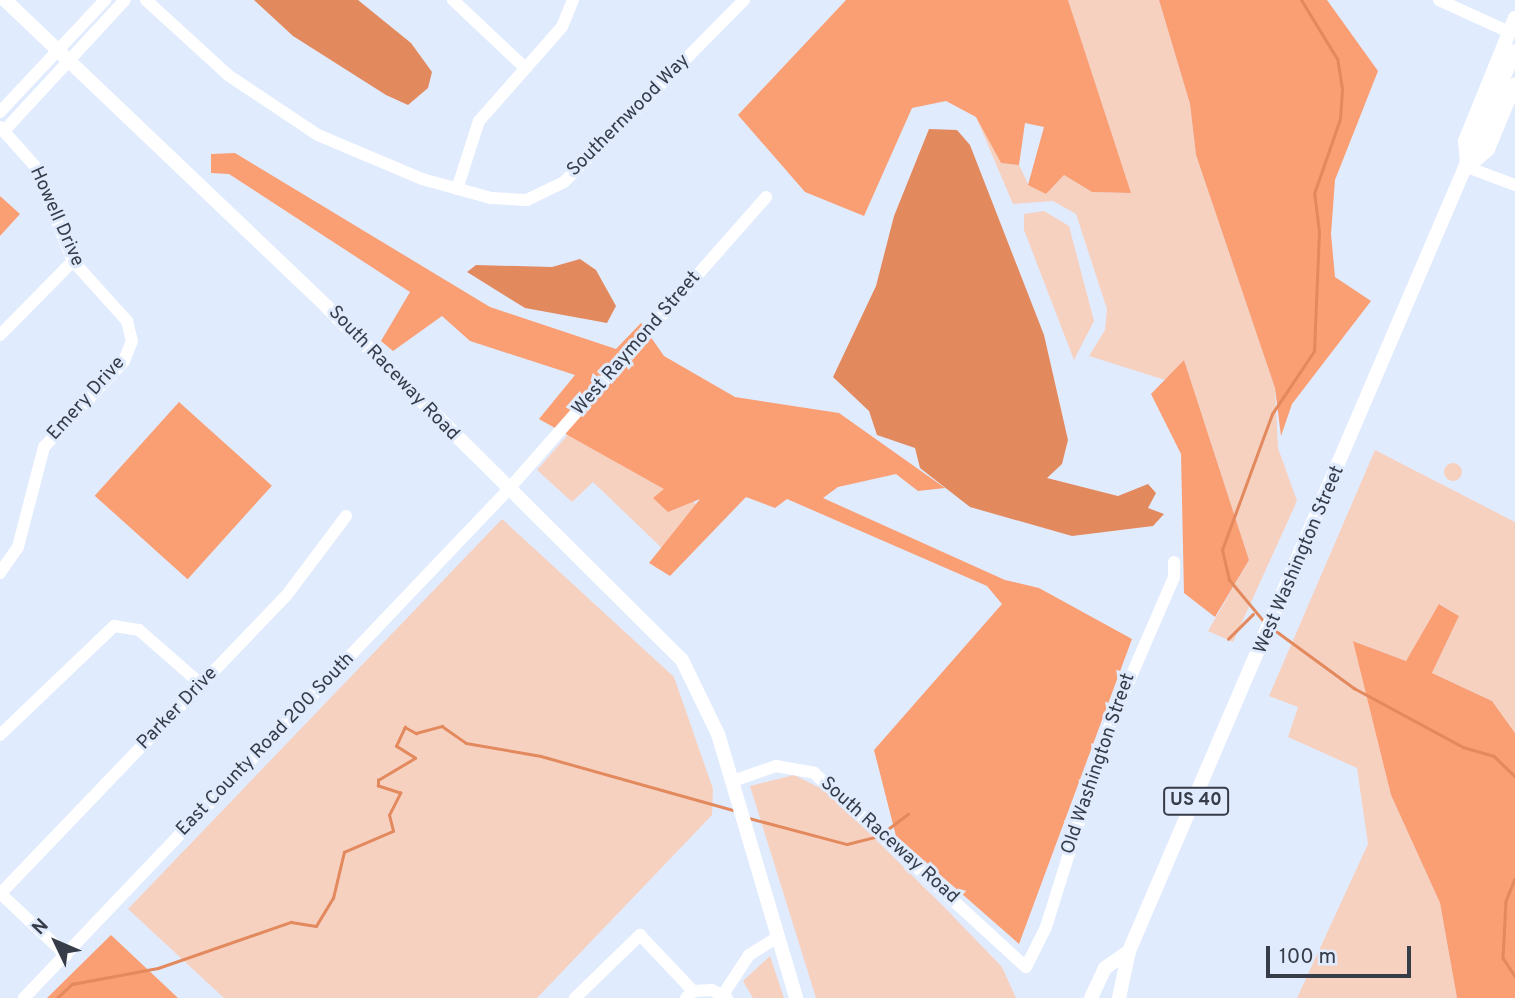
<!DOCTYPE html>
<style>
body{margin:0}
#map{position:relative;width:1515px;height:998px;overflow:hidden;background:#e1ebfe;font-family:Overpass,sans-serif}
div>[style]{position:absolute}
.green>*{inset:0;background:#f7d1c0}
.round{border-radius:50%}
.forest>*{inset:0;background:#fa9e73;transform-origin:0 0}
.water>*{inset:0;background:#e3895e}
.stream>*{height:2.5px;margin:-1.25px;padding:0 1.25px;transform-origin:1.25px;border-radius:1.25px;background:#e3895e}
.minor>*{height:12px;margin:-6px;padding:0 6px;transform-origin:6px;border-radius:6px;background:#fff}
.major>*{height:14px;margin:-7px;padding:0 7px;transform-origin:7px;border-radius:7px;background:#fff}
span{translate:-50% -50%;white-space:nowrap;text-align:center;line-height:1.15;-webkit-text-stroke:6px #e1ebfe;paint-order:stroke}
.shield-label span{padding:2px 5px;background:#e1ebfe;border:2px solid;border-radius:5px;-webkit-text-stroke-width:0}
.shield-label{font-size:18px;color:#363d49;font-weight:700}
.street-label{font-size:19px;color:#363d49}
.north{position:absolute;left:21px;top:907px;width:70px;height:70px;-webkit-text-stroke:5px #e1ebfe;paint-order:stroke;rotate:314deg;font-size:19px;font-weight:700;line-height:28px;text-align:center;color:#363d49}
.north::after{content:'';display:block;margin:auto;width:24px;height:32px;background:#363d49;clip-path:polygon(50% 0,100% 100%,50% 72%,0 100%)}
.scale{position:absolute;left:1266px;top:946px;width:145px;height:32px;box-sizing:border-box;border:4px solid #363d49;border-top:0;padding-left:9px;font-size:21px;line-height:24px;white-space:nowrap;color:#363d49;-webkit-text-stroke:5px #e1ebfe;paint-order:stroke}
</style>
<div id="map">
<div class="green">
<i style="clip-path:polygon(1068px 0,1159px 0,1190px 104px,1196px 155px,1275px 388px,1278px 448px,1297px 501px,1233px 642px,1208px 631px,1249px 560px,1184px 360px,1165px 380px,1089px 356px,1105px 330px,1107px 309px,1076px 214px,1053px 201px,1013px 204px,976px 117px,1001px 163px,1019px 165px,1028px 184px,1046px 194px,1064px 175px,1092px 192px,1130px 193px)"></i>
<i style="clip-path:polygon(1044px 211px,1069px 226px,1094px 321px,1074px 360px,1024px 230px,1024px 214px)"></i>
<i style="clip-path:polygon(578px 423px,678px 487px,704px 512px,667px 553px,593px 482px,572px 502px,537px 470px)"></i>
<i style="clip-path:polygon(1375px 450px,1515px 522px,1515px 733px,1492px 701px,1432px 673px,1459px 616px,1440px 604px,1406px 661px,1354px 641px,1391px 795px,1440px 903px,1457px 998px,1297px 998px,1368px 844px,1357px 768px,1288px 737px,1298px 707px,1269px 696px)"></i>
<i class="round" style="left:1444px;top:463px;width:18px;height:18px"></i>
<i style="clip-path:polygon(502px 519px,674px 677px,713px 789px,712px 815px,537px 998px,224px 998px,128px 909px)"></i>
<i style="clip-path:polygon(794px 775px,828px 792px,948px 911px,1002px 967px,1016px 998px,816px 998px,750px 786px)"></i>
<i style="clip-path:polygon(770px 956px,784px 998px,753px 998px,743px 981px)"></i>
</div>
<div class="forest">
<i style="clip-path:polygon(846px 0,1068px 0,1131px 193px,1092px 192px,1064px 175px,1046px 194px,1028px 185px,1044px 127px,1025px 123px,1019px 165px,1001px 163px,976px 117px,946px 101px,912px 108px,864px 216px,805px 192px,738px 115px)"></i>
<i style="clip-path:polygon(1159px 0,1327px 0,1378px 71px,1335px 180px,1331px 234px,1335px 277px,1371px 301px,1292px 404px,1281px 436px,1275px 388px,1196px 155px,1190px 104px)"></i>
<i style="clip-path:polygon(235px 153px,490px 307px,616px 349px,641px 323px,664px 356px,735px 397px,839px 413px,945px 488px,918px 491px,896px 474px,838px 487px,823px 498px,1005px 580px,1039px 588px,1132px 639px,1019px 944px,896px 836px,874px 750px,1002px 604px,987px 586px,787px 499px,775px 508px,746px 497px,670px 576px,649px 563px,700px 499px,668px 512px,653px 498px,664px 489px,539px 419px,575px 375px,470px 341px,442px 316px,393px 351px,381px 341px,410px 292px,229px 174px,211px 173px,211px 154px)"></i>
<i style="clip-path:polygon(0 196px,20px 214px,0 236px)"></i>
<i style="clip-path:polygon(1184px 360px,1249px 560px,1215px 617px,1184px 593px,1181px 454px,1151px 394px)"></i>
<i style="left:179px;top:402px;width:125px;height:126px;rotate:42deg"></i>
<i style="clip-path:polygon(1439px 604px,1459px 616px,1432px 673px,1492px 701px,1515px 733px,1515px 998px,1457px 998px,1440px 903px,1391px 795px,1353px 641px,1406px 661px)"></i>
<i style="clip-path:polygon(111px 935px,178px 998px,47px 998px)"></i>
</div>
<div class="water">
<i style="clip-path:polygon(254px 0,358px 0,411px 43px,432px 72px,428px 88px,408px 105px,386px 95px,293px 36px)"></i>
<i style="clip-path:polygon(929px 129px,957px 130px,970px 145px,1044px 335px,1068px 440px,1062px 464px,1047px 478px,1118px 496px,1148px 484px,1156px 493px,1148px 508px,1164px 514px,1153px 526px,1072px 536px,970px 507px,920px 468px,915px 448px,877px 435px,869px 411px,833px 377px,876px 286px,894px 216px)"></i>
<i style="clip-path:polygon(580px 259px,596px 270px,616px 306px,607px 323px,525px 308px,467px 272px,476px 265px,552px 267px)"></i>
</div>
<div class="stream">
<i style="left:1264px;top:622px;width:55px;rotate:-129.8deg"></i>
<i style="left:1229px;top:580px;width:31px;rotate:-103deg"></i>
<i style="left:1222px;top:550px;width:145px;rotate:-69.8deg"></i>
<i style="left:1272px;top:414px;width:76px;rotate:-56.3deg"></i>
<i style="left:1314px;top:351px;width:119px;rotate:-87.6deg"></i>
<i style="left:1319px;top:232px;width:38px;rotate:-97deg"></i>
<i style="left:1314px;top:194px;width:79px;rotate:-70.9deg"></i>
<i style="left:1340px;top:119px;width:30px;rotate:-86deg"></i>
<i style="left:1342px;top:89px;width:30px;rotate:-99deg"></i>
<i style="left:1337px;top:59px;width:69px;rotate:-121.4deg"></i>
<i style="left:1272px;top:628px;width:102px;rotate:36.2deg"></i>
<i style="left:1354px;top:688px;width:124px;rotate:28.4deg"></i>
<i style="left:1463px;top:747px;width:32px;rotate:16deg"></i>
<i style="left:1494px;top:756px;width:29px;rotate:44deg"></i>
<i style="left:1228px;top:639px;width:35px;rotate:-45deg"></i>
<i style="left:749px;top:818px;width:101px;rotate:14.9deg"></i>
<i style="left:847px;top:844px;width:33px;rotate:-14deg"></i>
<i style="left:884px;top:832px;width:30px;rotate:-37deg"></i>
<i style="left:1515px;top:879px;width:24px;rotate:112deg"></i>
<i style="left:1506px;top:901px;width:57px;rotate:93deg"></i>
<i style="left:1503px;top:958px;width:22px;rotate:56deg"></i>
<i style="left:57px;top:998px;width:21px;rotate:-43deg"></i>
<i style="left:72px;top:984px;width:87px;rotate:-10.5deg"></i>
<i style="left:158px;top:968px;width:141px;rotate:-19.1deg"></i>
<i style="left:291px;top:922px;width:25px;rotate:9deg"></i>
<i style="left:316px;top:926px;width:33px;rotate:-59deg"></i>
<i style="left:333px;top:898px;width:47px;rotate:-76.6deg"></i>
<i style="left:344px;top:852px;width:53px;rotate:-23.2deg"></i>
<i style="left:393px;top:831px;width:16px;rotate:-104deg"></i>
<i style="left:389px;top:815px;width:25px;rotate:-63deg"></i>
<i style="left:400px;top:793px;width:23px;rotate:-162deg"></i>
<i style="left:378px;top:786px;width:6px;rotate:-90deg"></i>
<i style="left:378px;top:780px;width:43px;rotate:-30.7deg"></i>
<i style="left:415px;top:758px;width:22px;rotate:-148deg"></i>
<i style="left:396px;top:746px;width:21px;rotate:-65deg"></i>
<i style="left:405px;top:727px;width:13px;rotate:29deg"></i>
<i style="left:416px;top:733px;width:27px;rotate:-15deg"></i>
<i style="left:442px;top:726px;width:29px;rotate:35deg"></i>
<i style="left:466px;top:743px;width:76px;rotate:9.8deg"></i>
<i style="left:541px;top:756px;width:199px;rotate:15.7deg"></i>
</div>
<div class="minor">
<i style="left:146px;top:0;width:111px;rotate:42.4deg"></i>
<i style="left:228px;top:75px;width:108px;rotate:33.7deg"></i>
<i style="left:318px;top:135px;width:113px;rotate:22.9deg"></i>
<i style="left:422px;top:179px;width:72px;rotate:15.4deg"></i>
<i style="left:491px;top:198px;width:36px;rotate:3deg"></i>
<i style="left:527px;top:200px;width:41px;rotate:-25.9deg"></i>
<i style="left:564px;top:182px;width:256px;rotate:-45.3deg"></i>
<i style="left:453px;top:0;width:98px;rotate:43.3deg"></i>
<i style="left:1439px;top:0;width:77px;rotate:24.6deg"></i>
<i style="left:0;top:112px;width:154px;rotate:-46.8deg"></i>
<i style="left:0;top:127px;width:51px;rotate:48.2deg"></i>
<i style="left:34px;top:165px;width:104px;rotate:67.9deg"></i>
<i style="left:73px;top:261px;width:81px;rotate:48deg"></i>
<i style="left:127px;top:321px;width:21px;rotate:76deg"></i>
<i style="left:132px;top:341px;width:22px;rotate:112deg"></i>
<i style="left:124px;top:361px;width:117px;rotate:132.9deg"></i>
<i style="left:44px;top:447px;width:103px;rotate:104.6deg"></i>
<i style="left:18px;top:547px;width:32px;rotate:125deg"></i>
<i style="left:4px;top:131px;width:178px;rotate:-47.3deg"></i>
<i style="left:1467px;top:167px;width:51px;rotate:20.6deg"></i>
<i style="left:457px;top:189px;width:71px;rotate:-72.1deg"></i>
<i style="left:479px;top:121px;width:125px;rotate:-48.6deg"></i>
<i style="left:562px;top:27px;width:29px;rotate:-68deg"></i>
<i style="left:0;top:335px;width:104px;rotate:-45.4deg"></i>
<i style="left:0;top:735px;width:158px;rotate:-43.7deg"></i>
<i style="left:114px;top:626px;width:25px;rotate:9deg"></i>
<i style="left:139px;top:630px;width:82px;rotate:41.1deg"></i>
<i style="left:733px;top:781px;width:46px;rotate:-19.2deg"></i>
<i style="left:776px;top:766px;width:39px;rotate:10deg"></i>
<i style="left:814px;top:773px;width:287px;rotate:42.5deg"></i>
<i style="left:1026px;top:967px;width:45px;rotate:-63.4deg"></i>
<i style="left:1046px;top:927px;width:204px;rotate:-72.6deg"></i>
<i style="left:1107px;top:732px;width:169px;rotate:-66.6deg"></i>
<i style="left:1174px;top:577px;width:15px;rotate:-90deg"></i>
<i style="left:0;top:893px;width:91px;rotate:43.2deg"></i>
<i style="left:0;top:894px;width:413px;rotate:-46.2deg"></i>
<i style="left:286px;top:596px;width:100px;rotate:-53.1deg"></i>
<i style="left:722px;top:996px;width:49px;rotate:-56.6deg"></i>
<i style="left:749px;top:955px;width:34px;rotate:-32deg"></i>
<i style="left:24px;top:998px;width:700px;rotate:-46.39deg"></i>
<i style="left:507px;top:491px;width:392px;rotate:-48.6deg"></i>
<i style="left:575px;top:998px;width:91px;rotate:-44.1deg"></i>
<i style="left:640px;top:935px;width:77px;rotate:46.6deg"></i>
<i style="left:686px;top:998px;width:10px;rotate:-45deg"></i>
<i style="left:693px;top:991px;width:19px;rotate:-3deg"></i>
<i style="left:712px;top:990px;width:17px;rotate:28deg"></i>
</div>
<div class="major">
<i style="left:5px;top:0;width:443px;rotate:43.6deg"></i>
<i style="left:326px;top:306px;width:502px;rotate:44.84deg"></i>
<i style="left:682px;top:660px;width:82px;rotate:64.1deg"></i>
<i style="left:718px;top:734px;width:275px;rotate:73.5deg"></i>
<i style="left:1467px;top:164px;width:23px;rotate:-95deg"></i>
<i style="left:1465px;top:141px;width:133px;rotate:-67.9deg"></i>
<i style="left:1471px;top:164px;width:23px;rotate:-41deg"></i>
<i style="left:1488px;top:149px;width:70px;rotate:-67.4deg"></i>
<i style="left:1091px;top:998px;width:33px;rotate:-65deg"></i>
<i style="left:1105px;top:968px;width:29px;rotate:-35deg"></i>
<i style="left:1119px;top:998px;width:48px;rotate:-78deg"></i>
<i style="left:1129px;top:951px;width:979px;rotate:-66.79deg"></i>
</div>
<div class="shield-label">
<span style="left:1196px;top:801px">US 40</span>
</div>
<div class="street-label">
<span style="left:629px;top:116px;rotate:-45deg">Southernwood Way</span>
<span style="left:56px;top:217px;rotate:66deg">Howell Drive</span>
<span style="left:637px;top:344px;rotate:-49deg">West Raymond Street</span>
<span style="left:393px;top:374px;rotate:46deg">South Raceway Road</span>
<span style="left:87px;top:399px;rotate:-48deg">Emery Drive</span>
<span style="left:1300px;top:560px;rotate:-67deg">West Washington Street</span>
<span style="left:178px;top:709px;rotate:-46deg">Parker Drive</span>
<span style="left:266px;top:745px;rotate:-46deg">East County Road 200 South</span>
<span style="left:1099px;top:764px;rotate:-71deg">Old Washington Street</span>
<span style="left:889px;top:841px;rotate:42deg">South Raceway Road</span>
</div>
<div class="north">N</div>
<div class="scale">100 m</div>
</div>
